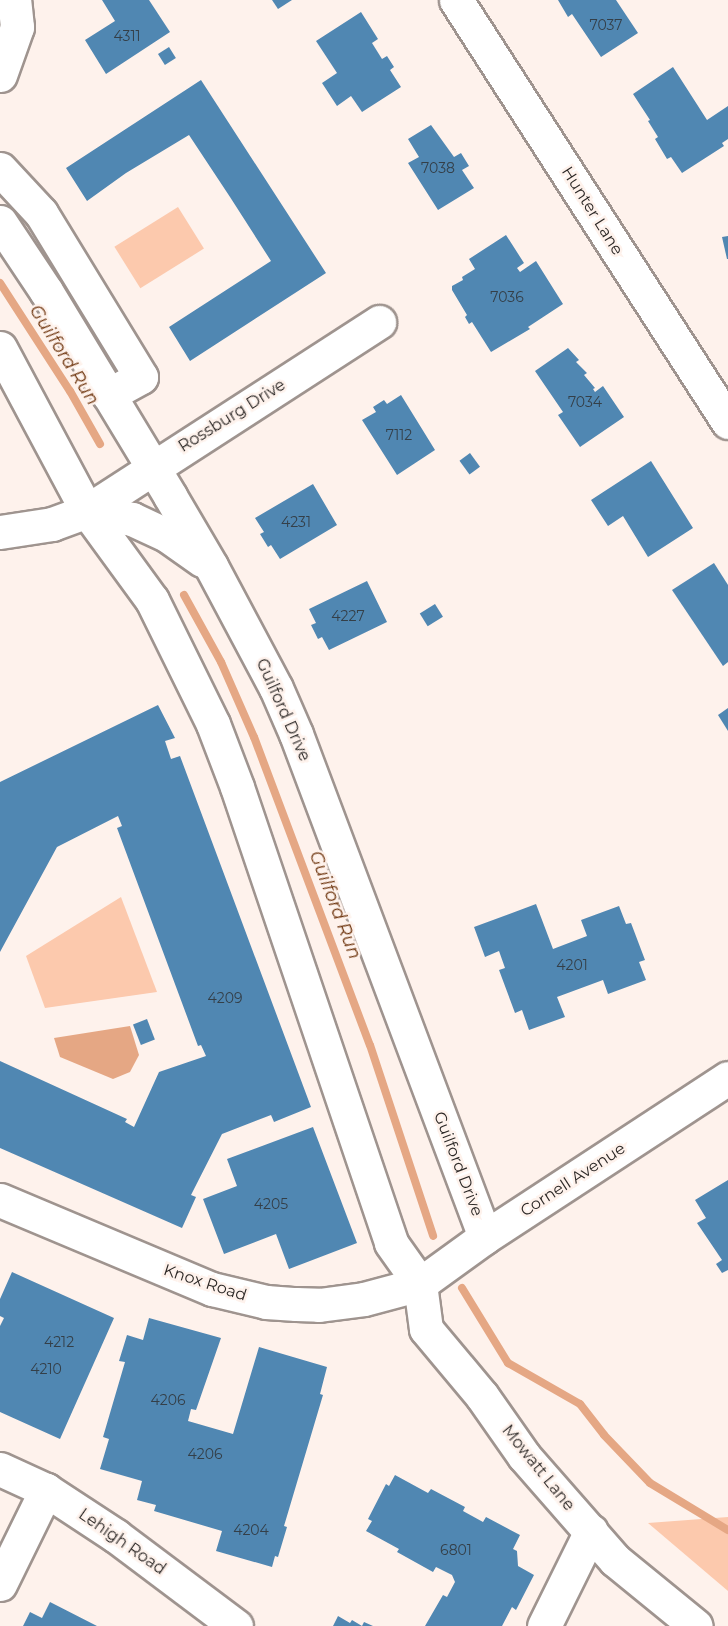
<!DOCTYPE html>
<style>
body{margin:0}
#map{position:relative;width:728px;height:1626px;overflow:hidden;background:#fef2ec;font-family:Montserrat,sans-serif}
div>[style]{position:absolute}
.green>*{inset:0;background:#fcc9ad;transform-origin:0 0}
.water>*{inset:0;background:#e5a784}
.stream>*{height:8px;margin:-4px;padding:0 4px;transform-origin:4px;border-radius:4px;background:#e5a784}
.building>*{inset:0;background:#5087b2;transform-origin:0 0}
.roads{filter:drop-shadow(2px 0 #9f948f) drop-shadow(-2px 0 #9f948f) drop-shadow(0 2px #9f948f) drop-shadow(0 -2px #9f948f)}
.minor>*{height:33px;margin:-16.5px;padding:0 16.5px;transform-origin:16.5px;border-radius:16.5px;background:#fff}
span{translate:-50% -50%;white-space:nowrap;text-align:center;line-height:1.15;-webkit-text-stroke:5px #fef2ec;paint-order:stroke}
.number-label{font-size:14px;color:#343f48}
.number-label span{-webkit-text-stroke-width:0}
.street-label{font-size:16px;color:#2b2725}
.water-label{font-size:18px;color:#6e350e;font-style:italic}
</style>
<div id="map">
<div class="green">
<i style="left:178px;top:207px;width:49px;height:75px;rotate:58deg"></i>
<i style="clip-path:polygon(121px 897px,157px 992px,45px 1008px,26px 956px)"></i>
<i style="clip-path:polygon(728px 1517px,728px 1591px,648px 1523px)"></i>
</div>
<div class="water">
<i style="clip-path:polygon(130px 1026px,139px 1055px,130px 1072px,113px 1079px,60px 1057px,54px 1038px)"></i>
</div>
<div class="stream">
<i style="left:0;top:283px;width:129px;rotate:57.1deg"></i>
<i style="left:70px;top:391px;width:61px;rotate:60.5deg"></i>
<i style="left:184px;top:595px;width:77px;rotate:61.1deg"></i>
<i style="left:221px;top:662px;width:82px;rotate:66.3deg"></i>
<i style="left:254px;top:737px;width:329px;rotate:69.4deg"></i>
<i style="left:370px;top:1045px;width:201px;rotate:71.7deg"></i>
<i style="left:462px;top:1288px;width:88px;rotate:58.5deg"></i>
<i style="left:508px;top:1363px;width:83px;rotate:29.7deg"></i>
<i style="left:580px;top:1404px;width:39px;rotate:52deg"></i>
<i style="left:604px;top:1435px;width:66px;rotate:46.2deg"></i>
<i style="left:650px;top:1483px;width:91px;rotate:31.1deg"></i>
</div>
<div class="building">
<i style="clip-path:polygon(102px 0,149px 0,170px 32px,106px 74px,85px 40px,115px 21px)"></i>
<i style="clip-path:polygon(272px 0,292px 0,278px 9px)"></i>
<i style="clip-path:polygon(558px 0,616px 0,638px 33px,601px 57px,572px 14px,568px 17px)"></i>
<i style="clip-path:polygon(361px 12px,378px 39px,372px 43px,382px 59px,387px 56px,394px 67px,390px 70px,401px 87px,362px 112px,351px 96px,337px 106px,322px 83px,337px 73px,316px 41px)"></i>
<i style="left:169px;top:47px;width:13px;height:13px;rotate:58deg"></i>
<i style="clip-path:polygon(673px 67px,707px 120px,728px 106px,728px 139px,722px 143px,724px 146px,682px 173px,671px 157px,667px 159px,655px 139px,658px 137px,648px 121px,650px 120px,633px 94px)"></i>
<i style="clip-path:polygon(201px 80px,326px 273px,190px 361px,169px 327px,271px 261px,230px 197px,189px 135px,126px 173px,87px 201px,66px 168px)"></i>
<i style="clip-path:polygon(431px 125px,454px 157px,461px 153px,469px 166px,462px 170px,474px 188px,438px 210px,408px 163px,419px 157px,408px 139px)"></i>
<i style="clip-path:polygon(506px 235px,524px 263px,517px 268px,520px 272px,536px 261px,563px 304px,528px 327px,530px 329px,491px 352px,472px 322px,469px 324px,465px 317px,467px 315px,452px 290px,452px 286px,463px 280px,462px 277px,475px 269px,469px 259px)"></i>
<i style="clip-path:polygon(728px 236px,728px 259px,727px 259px,722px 237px)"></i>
<i style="clip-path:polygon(568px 348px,579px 360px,576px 362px,587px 373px,584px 375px,595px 388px,593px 389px,595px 392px,603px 386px,624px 417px,580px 447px,558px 415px,563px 412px,535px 371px)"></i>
<i style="clip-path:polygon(401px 395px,435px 450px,397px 475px,362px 420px,376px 412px,373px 407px,384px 400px,387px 404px)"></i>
<i style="left:470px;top:453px;width:17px;height:13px;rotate:54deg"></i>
<i style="clip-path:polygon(651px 461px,693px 528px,648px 557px,623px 516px,608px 526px,591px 500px)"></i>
<i style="clip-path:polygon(313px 484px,337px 525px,280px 559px,271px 545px,268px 547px,260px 534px,264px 532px,255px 518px)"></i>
<i style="clip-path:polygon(714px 563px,728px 585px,728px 662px,723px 666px,672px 590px)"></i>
<i style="clip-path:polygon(367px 581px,387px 622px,329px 650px,322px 637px,318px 639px,311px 625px,316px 623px,309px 609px)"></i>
<i style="left:435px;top:604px;width:15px;height:18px;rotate:58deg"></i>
<i style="clip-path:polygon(158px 705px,175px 738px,165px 741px,171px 759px,180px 756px,311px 1107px,274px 1122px,271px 1115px,222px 1134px,191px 1195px,196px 1197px,182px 1228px,0 1148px,0 1061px,127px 1119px,125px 1122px,134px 1127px,159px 1072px,206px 1056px,201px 1045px,198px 1046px,117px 828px,122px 826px,118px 816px,57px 847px,0 952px,0 782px)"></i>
<i style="clip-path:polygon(728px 708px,728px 731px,718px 715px)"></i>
<i style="clip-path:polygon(536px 904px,553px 949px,587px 936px,581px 920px,619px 906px,626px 924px,631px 923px,645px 960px,639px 962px,646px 980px,608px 994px,603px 980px,557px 997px,565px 1017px,529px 1030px,522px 1010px,515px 1013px,499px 970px,505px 968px,499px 951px,485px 957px,474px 927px)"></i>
<i style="left:147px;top:1019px;width:22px;height:15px;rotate:69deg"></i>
<i style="clip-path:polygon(313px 1127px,357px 1243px,289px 1269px,276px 1234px,224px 1254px,203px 1199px,237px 1186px,227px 1159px)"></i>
<i style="clip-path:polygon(728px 1180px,728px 1270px,722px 1273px,716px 1264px,722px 1260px,697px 1223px,706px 1218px,695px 1200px)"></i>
<i style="clip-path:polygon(12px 1272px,114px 1318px,60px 1439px,0 1412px,0 1326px,4px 1318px,0 1316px,0 1299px)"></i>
<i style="clip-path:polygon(149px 1318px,221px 1338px,196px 1410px,191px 1409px,188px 1421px,233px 1434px,259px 1347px,327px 1367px,320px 1394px,323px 1395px,284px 1526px,287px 1527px,278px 1557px,275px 1556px,272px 1567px,216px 1551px,222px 1531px,154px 1511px,156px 1505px,137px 1500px,142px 1481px,100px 1469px,109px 1439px,103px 1437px,125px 1362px,119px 1361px,127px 1335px,143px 1340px)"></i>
<i style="clip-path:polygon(395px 1475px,428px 1493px,431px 1489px,465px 1507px,463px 1511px,483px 1522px,486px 1517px,520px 1535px,513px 1549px,517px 1551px,518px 1566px,534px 1575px,516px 1610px,512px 1607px,502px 1626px,425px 1626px,443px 1595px,447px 1597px,455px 1582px,452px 1575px,436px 1567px,433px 1572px,397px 1552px,399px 1549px,366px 1531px,372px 1521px,368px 1519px,386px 1484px,389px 1486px)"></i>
<i style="clip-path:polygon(50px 1602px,97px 1626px,23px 1626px,30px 1612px,42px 1618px)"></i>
<i style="clip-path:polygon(338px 1616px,350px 1623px,352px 1620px,362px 1626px,364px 1622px,373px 1626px,333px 1626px)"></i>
</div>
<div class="roads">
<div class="minor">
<i style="left:456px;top:0;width:502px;rotate:57.2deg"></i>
<i style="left:0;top:75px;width:51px;rotate:-70.5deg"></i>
<i style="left:17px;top:27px;width:27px;rotate:-96deg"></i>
<i style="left:0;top:169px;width:60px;rotate:47deg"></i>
<i style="left:41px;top:213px;width:192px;rotate:58.6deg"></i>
<i style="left:141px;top:377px;width:37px;rotate:151deg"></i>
<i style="left:0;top:222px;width:83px;rotate:56.3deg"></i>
<i style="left:46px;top:291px;width:240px;rotate:58.8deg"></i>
<i style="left:170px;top:496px;width:81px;rotate:59.6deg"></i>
<i style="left:211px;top:566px;width:138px;rotate:62deg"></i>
<i style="left:276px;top:688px;width:50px;rotate:66.5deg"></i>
<i style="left:296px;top:734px;width:537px;rotate:69.41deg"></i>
<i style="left:0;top:348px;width:185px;rotate:61.9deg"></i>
<i style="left:87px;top:511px;width:110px;rotate:53.9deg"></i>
<i style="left:152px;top:600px;width:138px;rotate:63.8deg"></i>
<i style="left:213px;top:724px;width:67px;rotate:69.1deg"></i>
<i style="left:237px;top:787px;width:481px;rotate:71.3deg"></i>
<i style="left:391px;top:1243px;width:50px;rotate:54.7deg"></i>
<i style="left:420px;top:1284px;width:45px;rotate:82.4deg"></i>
<i style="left:426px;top:1329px;width:87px;rotate:50.1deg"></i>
<i style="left:482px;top:1396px;width:73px;rotate:55deg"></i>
<i style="left:524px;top:1456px;width:138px;rotate:48.8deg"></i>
<i style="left:615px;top:1560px;width:104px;rotate:39.2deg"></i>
<i style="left:87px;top:511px;width:46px;rotate:10.1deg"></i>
<i style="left:132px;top:519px;width:40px;rotate:25deg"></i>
<i style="left:168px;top:536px;width:42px;rotate:35.2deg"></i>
<i style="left:0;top:532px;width:53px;rotate:-8.7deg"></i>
<i style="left:52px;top:524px;width:37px;rotate:-20deg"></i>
<i style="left:87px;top:511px;width:348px;rotate:-32.9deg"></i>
<i style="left:0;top:1200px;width:230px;rotate:22.8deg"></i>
<i style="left:212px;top:1289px;width:56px;rotate:13.5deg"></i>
<i style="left:266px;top:1302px;width:30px;rotate:4deg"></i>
<i style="left:296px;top:1304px;width:23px;rotate:2deg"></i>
<i style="left:319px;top:1305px;width:45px;rotate:-7.6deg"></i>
<i style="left:364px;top:1299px;width:58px;rotate:-15deg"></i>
<i style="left:420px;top:1284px;width:80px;rotate:-35.9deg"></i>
<i style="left:485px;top:1237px;width:290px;rotate:-33.2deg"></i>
<i style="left:0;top:1469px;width:51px;rotate:24.5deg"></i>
<i style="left:46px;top:1490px;width:84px;rotate:33.3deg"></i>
<i style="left:116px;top:1536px;width:150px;rotate:36.9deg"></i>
<i style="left:0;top:1584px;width:105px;rotate:-63.9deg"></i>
<i style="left:544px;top:1626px;width:106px;rotate:-63.7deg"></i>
</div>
</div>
<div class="number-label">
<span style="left:606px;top:25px">7037</span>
<span style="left:127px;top:36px">4311</span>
<span style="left:438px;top:168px">7038</span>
<span style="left:507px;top:297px">7036</span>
<span style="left:585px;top:402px">7034</span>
<span style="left:399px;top:435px">7112</span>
<span style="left:296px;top:522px">4231</span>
<span style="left:348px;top:616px">4227</span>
<span style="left:572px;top:965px">4201</span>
<span style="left:225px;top:998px">4209</span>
<span style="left:271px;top:1204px">4205</span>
<span style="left:59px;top:1342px">4212</span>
<span style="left:46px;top:1369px">4210</span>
<span style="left:168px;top:1400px">4206</span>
<span style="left:205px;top:1454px">4206</span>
<span style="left:251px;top:1530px">4204</span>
<span style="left:456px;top:1550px">6801</span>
</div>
<div class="street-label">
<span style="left:592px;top:211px;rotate:58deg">Hunter Lane</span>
<span style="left:232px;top:416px;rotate:-32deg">Rossburg Drive</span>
<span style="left:283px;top:710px;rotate:66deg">Guilford Drive</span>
<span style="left:458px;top:1164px;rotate:69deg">Guilford Drive</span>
<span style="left:573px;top:1180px;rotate:-33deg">Cornell Avenue</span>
<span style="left:205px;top:1283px;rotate:18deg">Knox Road</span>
<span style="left:538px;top:1468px;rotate:51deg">Mowatt Lane</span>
<span style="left:122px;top:1542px;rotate:35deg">Lehigh Road</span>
</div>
<div class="water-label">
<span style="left:64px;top:355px;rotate:58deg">Guilford Run</span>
<span style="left:335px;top:905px;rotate:69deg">Guilford Run</span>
</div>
</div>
